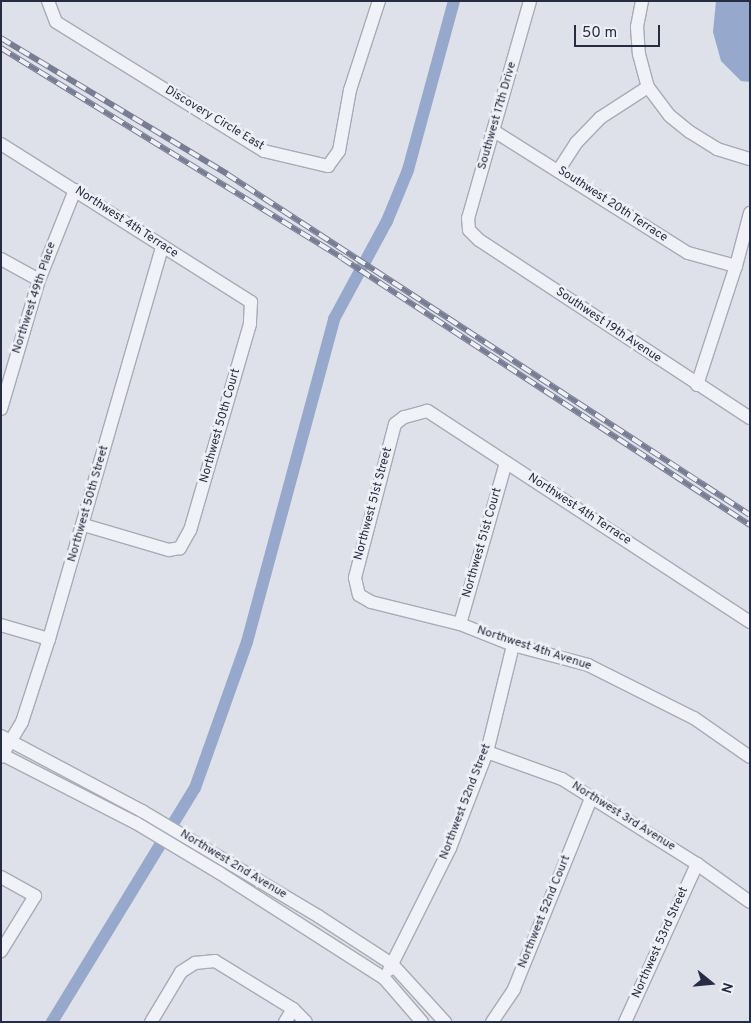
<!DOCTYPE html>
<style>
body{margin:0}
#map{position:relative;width:751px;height:1023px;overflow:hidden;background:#dee1e9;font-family:Overpass,sans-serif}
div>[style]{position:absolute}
.water>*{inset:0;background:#96a8cb}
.canal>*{height:12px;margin:-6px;padding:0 6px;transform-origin:6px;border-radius:6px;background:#96a8cb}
.roads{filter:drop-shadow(1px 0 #a7abb7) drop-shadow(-1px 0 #a7abb7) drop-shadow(0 1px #a7abb7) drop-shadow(0 -1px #a7abb7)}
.street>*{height:12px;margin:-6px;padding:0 6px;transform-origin:6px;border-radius:6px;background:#f1f2f7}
.rail>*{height:5.5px;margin-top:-2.75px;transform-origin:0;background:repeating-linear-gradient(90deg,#eef0f6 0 11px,#777d93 0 22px);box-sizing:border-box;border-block:1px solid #777d93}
span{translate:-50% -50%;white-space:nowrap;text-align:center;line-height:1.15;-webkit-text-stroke:5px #eef0f6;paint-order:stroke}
.street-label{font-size:12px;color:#262c41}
.frame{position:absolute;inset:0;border:2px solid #262c41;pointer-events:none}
.north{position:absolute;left:686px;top:958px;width:50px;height:50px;-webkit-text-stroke:4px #eef0f6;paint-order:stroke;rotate:107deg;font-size:14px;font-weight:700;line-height:20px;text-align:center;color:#262c41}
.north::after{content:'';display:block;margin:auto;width:18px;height:22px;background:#262c41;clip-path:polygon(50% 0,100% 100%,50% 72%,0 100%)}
.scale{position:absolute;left:574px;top:25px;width:86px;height:22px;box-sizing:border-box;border:2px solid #262c41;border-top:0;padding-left:6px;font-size:15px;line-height:18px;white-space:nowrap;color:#262c41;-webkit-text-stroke:4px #eef0f6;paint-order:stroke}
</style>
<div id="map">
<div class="water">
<i style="clip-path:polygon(716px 1px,750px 1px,750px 82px,741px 81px,721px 61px,713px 32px)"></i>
</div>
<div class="canal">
<i style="left:52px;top:1022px;width:274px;rotate:-58.6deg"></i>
<i style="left:195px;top:788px;width:155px;rotate:-70.4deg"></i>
<i style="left:247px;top:642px;width:335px;rotate:-74.9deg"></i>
<i style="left:334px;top:319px;width:111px;rotate:-61.6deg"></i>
<i style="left:387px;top:221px;width:55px;rotate:-67.6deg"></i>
<i style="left:408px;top:170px;width:175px;rotate:-74.8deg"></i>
</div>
<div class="roads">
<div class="street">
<i style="left:48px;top:1px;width:22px;rotate:69deg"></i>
<i style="left:56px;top:22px;width:245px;rotate:31.8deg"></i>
<i style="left:264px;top:151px;width:66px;rotate:13.2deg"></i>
<i style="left:328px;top:166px;width:19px;rotate:-54deg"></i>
<i style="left:339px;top:151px;width:62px;rotate:-79.8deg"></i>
<i style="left:350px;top:90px;width:94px;rotate:-72deg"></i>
<i style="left:530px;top:1px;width:226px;rotate:105.9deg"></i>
<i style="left:468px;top:218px;width:12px;rotate:85deg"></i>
<i style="left:469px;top:230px;width:14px;rotate:45deg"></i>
<i style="left:479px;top:240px;width:324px;rotate:33.3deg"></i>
<i style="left:642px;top:1px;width:26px;rotate:101deg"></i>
<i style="left:637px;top:27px;width:27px;rotate:86deg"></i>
<i style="left:639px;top:54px;width:34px;rotate:75deg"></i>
<i style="left:648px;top:87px;width:36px;rotate:53deg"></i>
<i style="left:670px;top:116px;width:26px;rotate:39deg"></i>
<i style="left:690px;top:132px;width:32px;rotate:32deg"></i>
<i style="left:717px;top:149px;width:34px;rotate:17deg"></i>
<i style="left:494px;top:131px;width:229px;rotate:32.2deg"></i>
<i style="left:688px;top:253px;width:50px;rotate:15.2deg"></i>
<i style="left:1px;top:144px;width:296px;rotate:32.3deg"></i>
<i style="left:251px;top:302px;width:22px;rotate:93deg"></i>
<i style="left:250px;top:324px;width:215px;rotate:106.2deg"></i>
<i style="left:190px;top:530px;width:21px;rotate:119deg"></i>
<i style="left:180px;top:548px;width:11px;rotate:170deg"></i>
<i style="left:169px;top:550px;width:89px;rotate:-163.6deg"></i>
<i style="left:558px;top:171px;width:33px;rotate:-57deg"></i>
<i style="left:576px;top:143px;width:35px;rotate:-46deg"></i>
<i style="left:600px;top:118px;width:57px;rotate:-32.9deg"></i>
<i style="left:1px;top:259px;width:43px;rotate:28.9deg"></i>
<i style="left:697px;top:385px;width:125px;rotate:-71.9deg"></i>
<i style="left:736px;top:266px;width:55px;rotate:-75.2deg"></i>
<i style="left:1px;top:409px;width:134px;rotate:-73.6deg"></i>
<i style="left:39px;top:280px;width:97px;rotate:-68.2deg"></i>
<i style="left:750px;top:622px;width:386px;rotate:-146.8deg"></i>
<i style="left:427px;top:411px;width:24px;rotate:165deg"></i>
<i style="left:404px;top:417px;width:11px;rotate:142deg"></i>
<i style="left:395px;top:424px;width:159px;rotate:104.6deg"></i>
<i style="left:355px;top:578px;width:17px;rotate:77deg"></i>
<i style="left:359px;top:595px;width:14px;rotate:30deg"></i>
<i style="left:371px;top:602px;width:92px;rotate:13.9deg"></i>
<i style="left:460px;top:624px;width:57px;rotate:21.6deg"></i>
<i style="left:513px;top:645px;width:78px;rotate:14.9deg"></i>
<i style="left:588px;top:665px;width:119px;rotate:26.6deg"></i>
<i style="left:694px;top:718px;width:68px;rotate:34.9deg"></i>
<i style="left:460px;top:624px;width:168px;rotate:-74.1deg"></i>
<i style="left:1px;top:625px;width:50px;rotate:16.3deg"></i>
<i style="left:1px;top:736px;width:160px;rotate:28deg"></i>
<i style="left:142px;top:811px;width:205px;rotate:30.8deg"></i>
<i style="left:318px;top:916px;width:88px;rotate:33deg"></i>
<i style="left:392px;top:964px;width:79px;rotate:47.6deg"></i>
<i style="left:487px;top:752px;width:80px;rotate:19.8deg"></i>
<i style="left:562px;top:779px;width:160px;rotate:32.2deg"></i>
<i style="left:697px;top:864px;width:65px;rotate:35.6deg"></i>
<i style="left:1px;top:754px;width:152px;rotate:27.1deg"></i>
<i style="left:136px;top:823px;width:96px;rotate:30.9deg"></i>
<i style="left:218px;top:872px;width:197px;rotate:32.6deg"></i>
<i style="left:384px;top:978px;width:58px;rotate:49.2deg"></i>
<i style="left:1px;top:757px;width:41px;rotate:-59deg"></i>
<i style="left:22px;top:722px;width:87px;rotate:-72deg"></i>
<i style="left:49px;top:639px;width:408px;rotate:-73.9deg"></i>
<i style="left:1px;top:877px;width:39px;rotate:29deg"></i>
<i style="left:35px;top:896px;width:65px;rotate:121.7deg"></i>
<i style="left:389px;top:970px;width:136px;rotate:-63.4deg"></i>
<i style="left:450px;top:848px;width:103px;rotate:-68.9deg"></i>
<i style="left:487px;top:752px;width:110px;rotate:-76.3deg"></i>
<i style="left:151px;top:1022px;width:58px;rotate:-59deg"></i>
<i style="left:181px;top:972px;width:17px;rotate:-33deg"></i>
<i style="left:195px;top:963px;width:20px;rotate:-6deg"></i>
<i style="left:215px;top:961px;width:92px;rotate:31.6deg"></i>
<i style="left:293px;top:1009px;width:18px;rotate:45deg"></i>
<i style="left:285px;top:1022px;width:15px;rotate:-58deg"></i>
<i style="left:492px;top:1022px;width:40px;rotate:-56deg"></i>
<i style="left:514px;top:989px;width:206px;rotate:-68deg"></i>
<i style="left:625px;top:1022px;width:174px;rotate:-65.5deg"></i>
</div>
</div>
<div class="rail">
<i style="left:1px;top:38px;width:264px;rotate:31deg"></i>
<i style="left:227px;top:174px;width:624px;rotate:33.1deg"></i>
<i style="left:1px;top:48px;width:400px;rotate:31.6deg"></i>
<i style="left:342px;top:258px;width:488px;rotate:33.2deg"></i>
</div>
<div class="street-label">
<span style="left:498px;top:116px;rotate:-74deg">Southwest 17th Drive</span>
<span style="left:214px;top:119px;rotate:31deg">Discovery Circle East</span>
<span style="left:612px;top:205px;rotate:33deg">Southwest 20th Terrace</span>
<span style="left:126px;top:223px;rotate:33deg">Northwest 4th Terrace</span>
<span style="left:35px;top:298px;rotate:-72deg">Northwest 49th Place</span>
<span style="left:608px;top:326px;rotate:34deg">Southwest 19th Avenue</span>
<span style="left:221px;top:426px;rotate:-74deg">Northwest 50th Court</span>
<span style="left:89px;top:504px;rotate:-74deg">Northwest 50th Street</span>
<span style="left:374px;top:504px;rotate:-75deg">Northwest 51st Street</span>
<span style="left:579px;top:510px;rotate:33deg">Northwest 4th Terrace</span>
<span style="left:483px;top:543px;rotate:-74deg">Northwest 51st Court</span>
<span style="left:534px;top:649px;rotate:18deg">Northwest 4th Avenue</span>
<span style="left:466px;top:802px;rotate:-69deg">Northwest 52nd Street</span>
<span style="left:623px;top:817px;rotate:32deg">Northwest 3rd Avenue</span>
<span style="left:233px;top:865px;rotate:31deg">Northwest 2nd Avenue</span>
<span style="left:545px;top:912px;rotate:-68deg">Northwest 52nd Court</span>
<span style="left:661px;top:943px;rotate:-66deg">Northwest 53rd Street</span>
</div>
<div class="frame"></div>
<div class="north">N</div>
<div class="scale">50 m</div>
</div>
